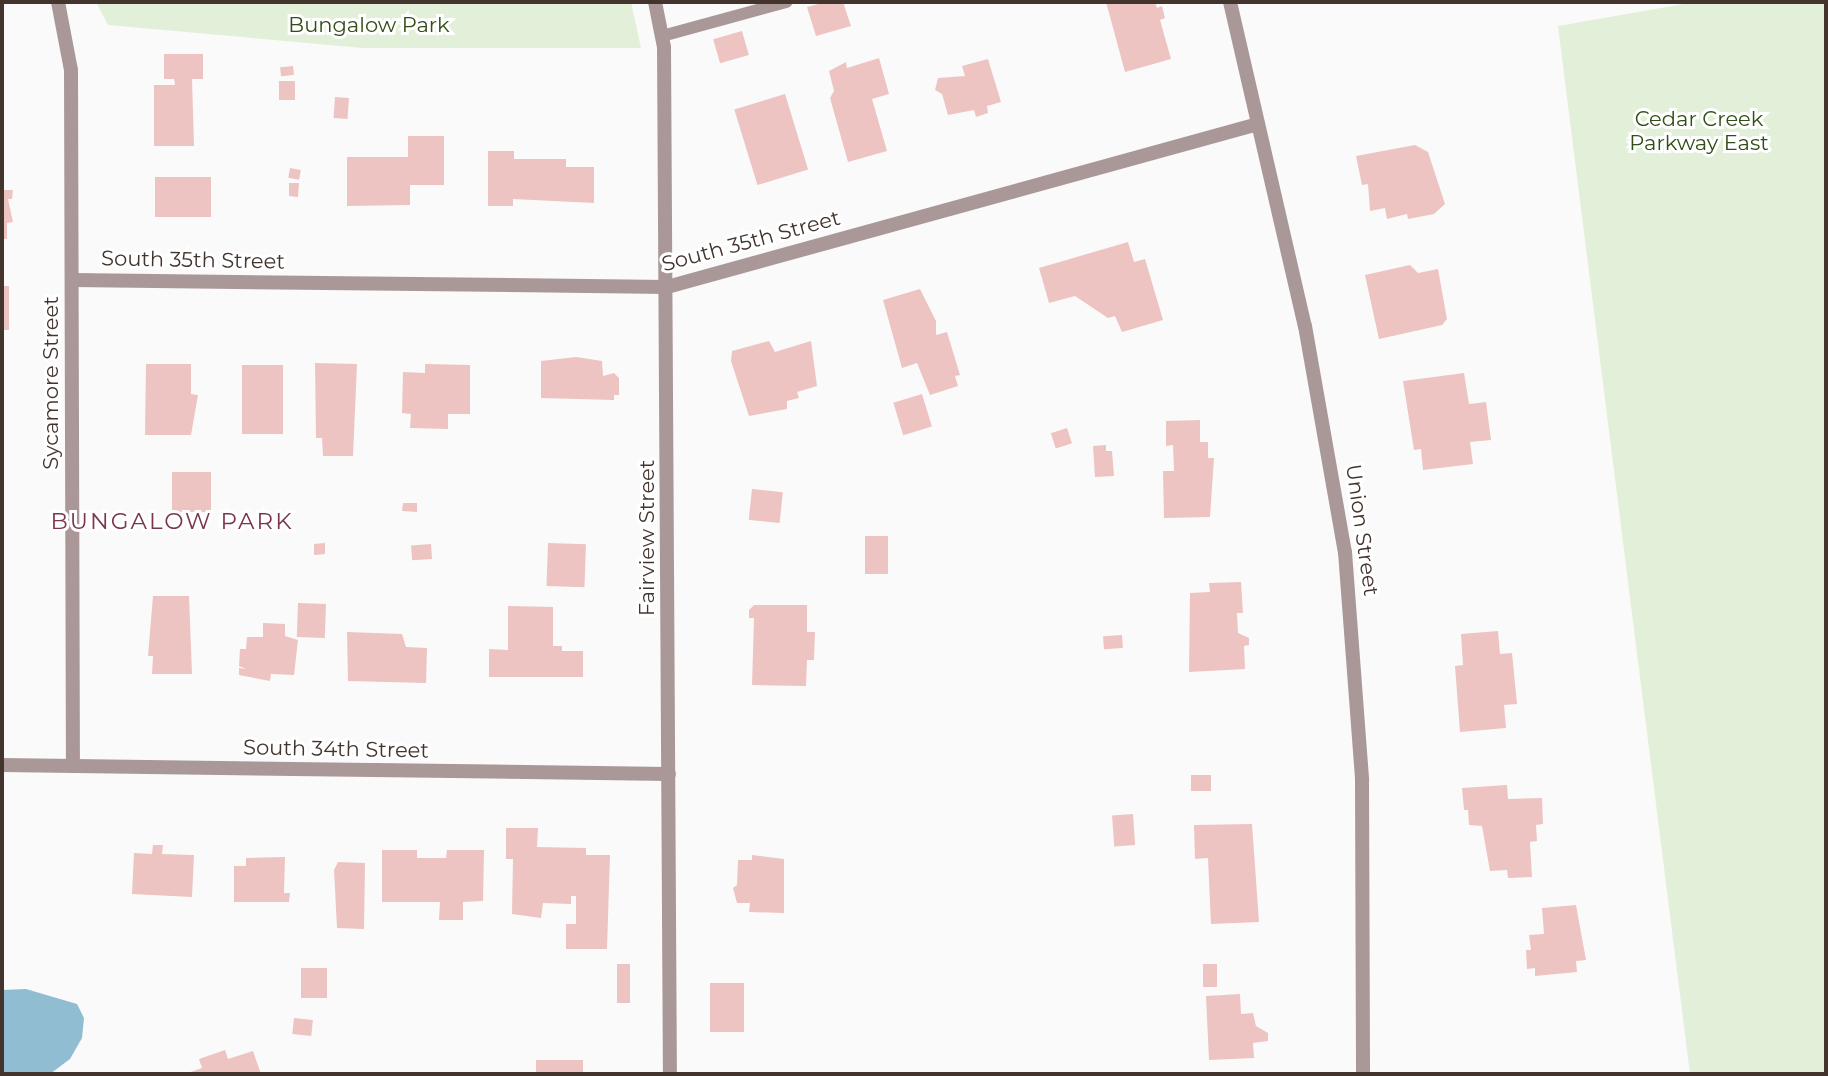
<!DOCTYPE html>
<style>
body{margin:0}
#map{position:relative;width:1828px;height:1076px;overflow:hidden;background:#fafafa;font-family:Montserrat,sans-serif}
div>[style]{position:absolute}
.green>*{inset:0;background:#e3f0d9}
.water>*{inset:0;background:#91bdd3}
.building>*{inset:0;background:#edc4c1;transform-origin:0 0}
.service>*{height:12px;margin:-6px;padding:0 6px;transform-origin:6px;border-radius:6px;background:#aa9898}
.minor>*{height:14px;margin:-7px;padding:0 7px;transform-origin:7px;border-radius:7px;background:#aa9898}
span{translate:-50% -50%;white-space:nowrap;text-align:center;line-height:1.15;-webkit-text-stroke:6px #fff;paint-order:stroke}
.park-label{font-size:21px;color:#324d17}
.street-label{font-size:21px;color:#43342e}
.neighbourhood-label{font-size:23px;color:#7a3651;letter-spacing:2px}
.frame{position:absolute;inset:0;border:4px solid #43342e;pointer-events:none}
</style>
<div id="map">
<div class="green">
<i style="clip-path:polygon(96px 2px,631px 2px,641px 48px,363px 48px,108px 25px)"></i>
<i style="clip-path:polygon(1695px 2px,1826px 2px,1826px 1074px,1690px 1074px,1558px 26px)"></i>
</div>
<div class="water">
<i style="clip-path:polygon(26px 989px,77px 1004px,84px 1018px,82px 1038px,70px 1059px,50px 1074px,2px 1074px,2px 990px)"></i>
</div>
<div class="building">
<i style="clip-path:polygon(826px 2px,843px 2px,851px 26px,816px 36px,807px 7px)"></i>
<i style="clip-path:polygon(1106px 2px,1155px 2px,1157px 8px,1162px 6px,1165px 18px,1160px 20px,1171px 59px,1125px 72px)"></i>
<i style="left:742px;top:31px;width:25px;height:30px;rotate:74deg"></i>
<i style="clip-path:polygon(164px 54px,203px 54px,203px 79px,192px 79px,194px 146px,154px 146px,154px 85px,175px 85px,174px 79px,164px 79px)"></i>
<i style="clip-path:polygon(879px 58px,889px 94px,872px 99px,887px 151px,848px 162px,830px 98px,834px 91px,829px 71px,846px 62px,847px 68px)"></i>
<i style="clip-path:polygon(988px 59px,1001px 102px,987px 106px,988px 113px,976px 117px,974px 110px,948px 115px,942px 94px,935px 90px,938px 78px,965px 76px,962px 66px)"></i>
<i style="left:293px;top:66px;width:9px;height:13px;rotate:84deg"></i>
<i style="left:279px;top:81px;width:16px;height:19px"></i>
<i style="left:785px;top:94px;width:79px;height:53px;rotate:73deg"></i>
<i style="left:335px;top:97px;width:14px;height:21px;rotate:4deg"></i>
<i style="clip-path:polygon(408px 136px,444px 136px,444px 185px,410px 185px,410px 205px,347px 206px,347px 157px,408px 157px)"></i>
<i style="clip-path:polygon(1415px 145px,1428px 152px,1445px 204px,1434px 214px,1408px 219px,1407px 214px,1387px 219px,1385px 208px,1370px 211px,1368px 184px,1362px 185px,1356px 156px)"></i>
<i style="clip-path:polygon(488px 151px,514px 151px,514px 159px,566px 159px,566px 167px,594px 167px,594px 203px,513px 199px,513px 206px,488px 206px)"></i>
<i style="left:290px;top:168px;width:11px;height:10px;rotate:10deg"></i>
<i style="left:155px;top:177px;width:56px;height:40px"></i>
<i style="clip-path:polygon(289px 183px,299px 183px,298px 197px,289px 196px)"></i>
<i style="clip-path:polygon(2px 190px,13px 190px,12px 199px,8px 199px,13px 222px,7px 223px,7px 239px,2px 239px)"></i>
<i style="clip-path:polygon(1128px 242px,1134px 262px,1145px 259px,1163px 320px,1122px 332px,1115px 316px,1108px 318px,1075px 296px,1049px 303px,1039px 268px)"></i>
<i style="clip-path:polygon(1410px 265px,1418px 273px,1438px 269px,1447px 319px,1442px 325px,1379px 339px,1365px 275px)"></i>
<i style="left:2px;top:286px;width:7px;height:44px"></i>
<i style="clip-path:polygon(920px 289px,936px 321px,936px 335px,947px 332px,960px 375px,955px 376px,958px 386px,930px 395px,917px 363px,902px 368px,883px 300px)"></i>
<i style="clip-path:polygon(769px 341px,775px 352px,811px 341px,817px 386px,797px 392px,799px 398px,787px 401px,787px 409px,749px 416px,731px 361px,732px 351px)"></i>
<i style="clip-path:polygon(576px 357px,602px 361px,603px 376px,614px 373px,619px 378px,619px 395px,614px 395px,614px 400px,541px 398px,541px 361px)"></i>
<i style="clip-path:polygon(315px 363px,357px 364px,353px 456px,323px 456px,322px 438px,316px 438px)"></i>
<i style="clip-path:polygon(146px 364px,191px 364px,191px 394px,198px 395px,191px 435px,145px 435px)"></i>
<i style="clip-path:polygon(425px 364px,470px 365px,470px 414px,448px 414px,448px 429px,410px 428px,411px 414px,402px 413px,403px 372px,425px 373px)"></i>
<i style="left:242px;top:365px;width:41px;height:69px"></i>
<i style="clip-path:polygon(1464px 373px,1469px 404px,1486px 402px,1491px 440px,1470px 442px,1473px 464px,1423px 470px,1421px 449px,1414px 450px,1403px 381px)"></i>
<i style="left:922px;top:394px;width:34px;height:30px;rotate:73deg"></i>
<i style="clip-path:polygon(1200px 420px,1200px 442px,1208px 442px,1208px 458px,1214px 458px,1210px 517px,1164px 518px,1163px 471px,1174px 471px,1173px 445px,1166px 446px,1166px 421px)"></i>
<i style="left:1067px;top:428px;width:16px;height:17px;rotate:72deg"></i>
<i style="clip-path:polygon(1106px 445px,1106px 451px,1112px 451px,1114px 476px,1095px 477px,1093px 446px)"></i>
<i style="left:172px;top:472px;width:39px;height:40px"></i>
<i style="left:752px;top:489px;width:31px;height:31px;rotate:6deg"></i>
<i style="clip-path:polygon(403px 503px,417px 503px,417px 512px,402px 511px)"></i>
<i style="left:865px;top:536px;width:23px;height:38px"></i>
<i style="clip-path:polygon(325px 543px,325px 554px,314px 555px,314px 544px)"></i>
<i style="left:548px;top:543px;width:38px;height:43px;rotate:2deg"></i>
<i style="left:431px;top:544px;width:15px;height:20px;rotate:86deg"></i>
<i style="clip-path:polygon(1241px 582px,1243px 613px,1237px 613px,1238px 633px,1249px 638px,1249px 645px,1244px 646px,1245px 669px,1189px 672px,1190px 593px,1210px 592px,1209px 583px)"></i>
<i style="clip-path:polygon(153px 596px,189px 596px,192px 674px,152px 674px,153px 656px,148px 656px)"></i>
<i style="left:298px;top:603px;width:28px;height:34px;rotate:2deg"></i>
<i style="clip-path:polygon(754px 605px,807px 605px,807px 632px,815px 632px,814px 660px,807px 660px,806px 686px,752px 685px,754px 618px,749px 618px,749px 610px)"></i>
<i style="clip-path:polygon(508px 606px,553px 607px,553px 646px,562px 646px,562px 651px,583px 651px,583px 677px,489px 677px,489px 649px,508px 650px)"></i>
<i style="clip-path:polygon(263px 623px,285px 624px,285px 636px,298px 640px,294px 675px,271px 674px,270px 681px,239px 675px,239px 668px,246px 669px,239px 666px,240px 649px,246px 649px,247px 637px,263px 637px)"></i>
<i style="clip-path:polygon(1498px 631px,1500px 654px,1512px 653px,1517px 704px,1504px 705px,1506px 728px,1460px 732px,1455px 666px,1463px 665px,1461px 634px)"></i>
<i style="clip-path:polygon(347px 632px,402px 634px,406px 647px,427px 648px,426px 683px,348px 681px)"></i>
<i style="left:1122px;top:635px;width:13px;height:19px;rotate:86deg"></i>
<i style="left:1191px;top:775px;width:20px;height:16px"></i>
<i style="clip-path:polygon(1507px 785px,1508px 799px,1542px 798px,1543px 824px,1536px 825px,1537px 841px,1530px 842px,1532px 877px,1508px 878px,1507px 870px,1490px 871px,1482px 826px,1469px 825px,1468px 810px,1464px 810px,1462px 788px)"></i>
<i style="left:1133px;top:814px;width:31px;height:21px;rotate:86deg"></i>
<i style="clip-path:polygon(1252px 824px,1259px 922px,1211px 924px,1208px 858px,1195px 859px,1194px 825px)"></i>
<i style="clip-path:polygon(506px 828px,538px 828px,537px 847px,586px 848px,586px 855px,610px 855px,607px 949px,566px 949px,566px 924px,576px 924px,576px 896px,571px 896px,571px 904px,543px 903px,541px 918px,512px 914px,513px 859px,506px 859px)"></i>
<i style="clip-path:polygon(153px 845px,163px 845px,162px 854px,194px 855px,192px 897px,132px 894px,134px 853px,152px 854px)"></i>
<i style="clip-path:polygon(382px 850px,417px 850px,417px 858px,446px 858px,447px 850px,484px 850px,483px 901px,463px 902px,463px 920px,439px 920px,440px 902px,382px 902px)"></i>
<i style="clip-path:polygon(752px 855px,784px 859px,784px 913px,749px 912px,750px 903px,737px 903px,733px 888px,737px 885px,738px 860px,752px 860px)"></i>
<i style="clip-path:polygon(285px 857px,284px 893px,290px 893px,289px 902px,234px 902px,234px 866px,246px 866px,246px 858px)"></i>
<i style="clip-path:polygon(338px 862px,365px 863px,364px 929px,337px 928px,334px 870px)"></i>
<i style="clip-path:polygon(1576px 905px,1586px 960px,1576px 961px,1577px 972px,1535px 976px,1535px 968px,1527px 969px,1526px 950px,1531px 950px,1529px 935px,1544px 934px,1542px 908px)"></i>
<i style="left:617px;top:964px;width:13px;height:39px"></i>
<i style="left:1203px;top:964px;width:14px;height:23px"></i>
<i style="left:301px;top:968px;width:26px;height:30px"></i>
<i style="left:710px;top:983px;width:34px;height:49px"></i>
<i style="clip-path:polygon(1240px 994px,1241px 1014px,1253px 1013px,1256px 1026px,1268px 1033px,1268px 1041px,1253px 1043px,1254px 1058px,1209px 1060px,1206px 996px)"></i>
<i style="left:294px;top:1018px;width:19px;height:16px;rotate:6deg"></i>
<i style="clip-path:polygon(225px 1050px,228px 1059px,253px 1051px,261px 1074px,185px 1074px,202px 1068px,199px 1059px)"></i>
<i style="left:536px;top:1060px;width:47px;height:14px"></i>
</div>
<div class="service">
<i style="left:662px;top:36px;width:129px;rotate:-15.3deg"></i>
</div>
<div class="minor">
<i style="left:58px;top:2px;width:69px;rotate:79.2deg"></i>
<i style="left:71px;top:70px;width:696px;rotate:89.84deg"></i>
<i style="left:655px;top:2px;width:46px;rotate:78.7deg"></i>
<i style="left:664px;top:47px;width:1027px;rotate:89.67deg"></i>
<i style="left:1230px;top:2px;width:333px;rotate:77deg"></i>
<i style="left:1305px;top:326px;width:230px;rotate:80deg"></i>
<i style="left:1345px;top:552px;width:229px;rotate:85.7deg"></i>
<i style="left:1362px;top:780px;width:294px;rotate:89.8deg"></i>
<i style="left:72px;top:280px;width:595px;rotate:0.67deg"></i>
<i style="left:667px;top:287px;width:613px;rotate:-15.42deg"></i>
<i style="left:2px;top:765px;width:667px;rotate:0.77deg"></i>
</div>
<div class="park-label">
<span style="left:369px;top:25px">Bungalow Park</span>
<span style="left:1699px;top:131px">Cedar Creek<br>Parkway East</span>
</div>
<div class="street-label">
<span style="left:751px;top:241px;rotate:-15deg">South 35th Street</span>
<span style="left:193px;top:260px;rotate:1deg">South 35th Street</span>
<span style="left:51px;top:383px;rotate:-90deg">Sycamore Street</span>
<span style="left:1362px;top:530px;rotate:82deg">Union Street</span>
<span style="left:647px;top:538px;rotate:-90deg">Fairview Street</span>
<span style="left:336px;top:749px;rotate:1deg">South 34th Street</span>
</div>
<div class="neighbourhood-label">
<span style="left:172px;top:521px">BUNGALOW PARK</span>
</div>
<div class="frame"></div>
</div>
